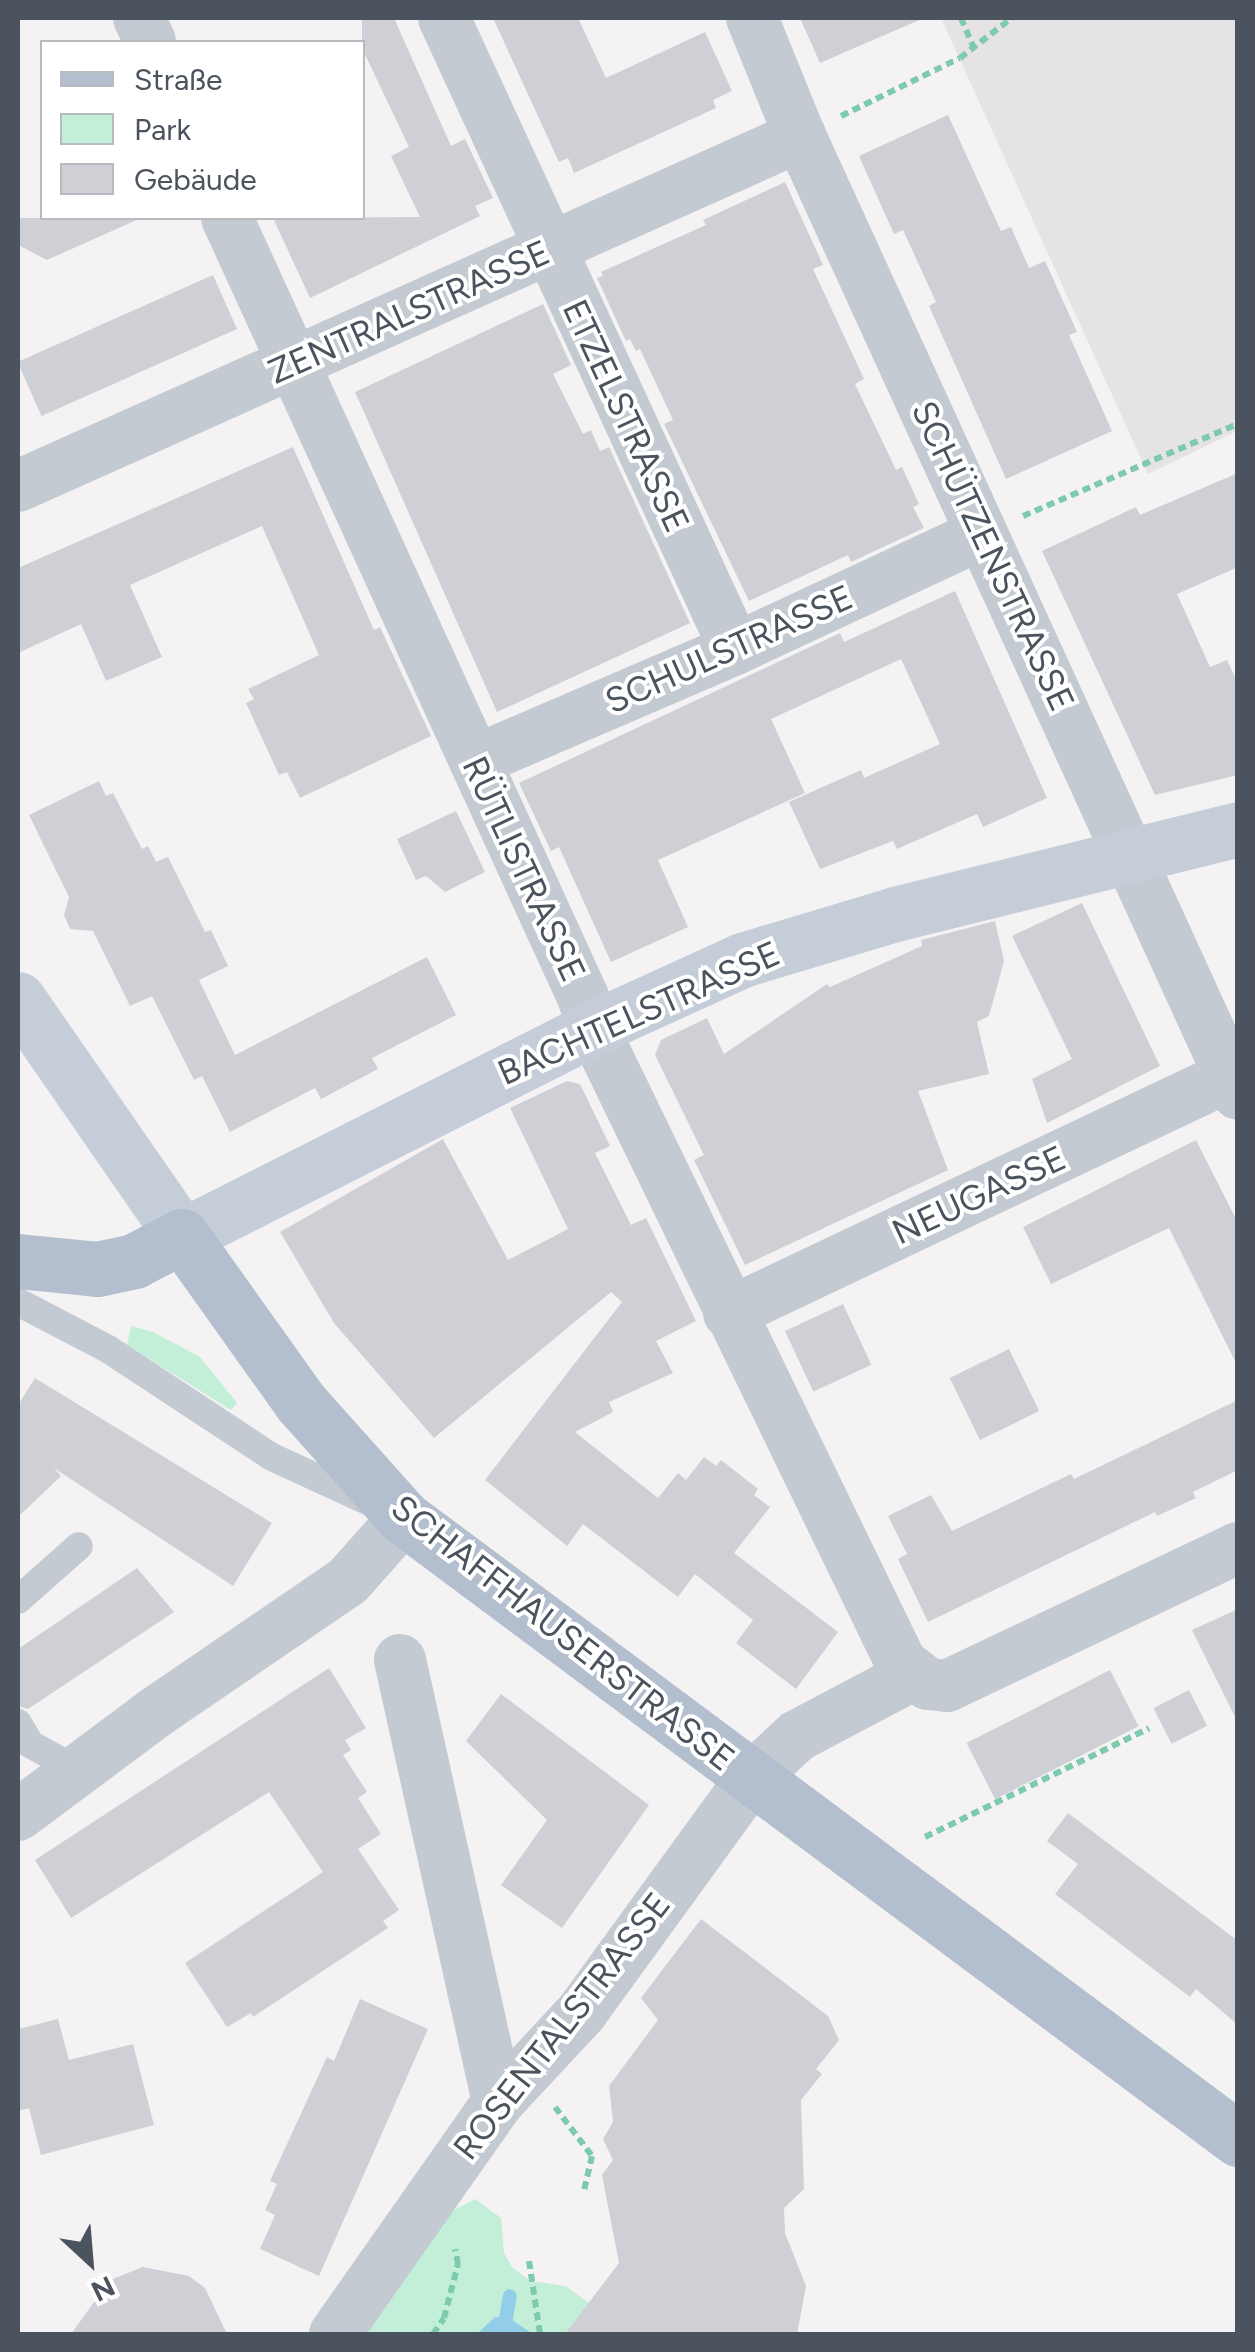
<!DOCTYPE html>
<meta charset="utf-8">
<style>
body{margin:0}
#map{position:relative;width:1255px;height:2352px;overflow:hidden;background:#f4f2f2;font-family:Figtree,sans-serif}
div>[style]{position:absolute}
.education>*{inset:0;background:#e5e3e3}
.green>*{inset:0;background:#c3eed8}
.water>*{inset:0;background:#93cee9}
.stream>*{height:14px;margin:-7px;padding:0 7px;transform-origin:7px;border-radius:7px;background:#93cee9}
.building>*{inset:0;background:#cfd0d6;transform-origin:0 0}
.path>*{height:6px;margin-top:-3px;transform-origin:0;background:repeating-linear-gradient(90deg,#7dcbac 0 8px,transparent 0 13px)}
.lane>*{height:28px;margin:-14px;padding:0 14px;transform-origin:14px;border-radius:14px;background:#c3cad2}
.street>*{height:52px;margin:-26px;padding:0 26px;transform-origin:26px;border-radius:26px;background:#c3cad2}
.secondary>*{height:55px;margin:-27.5px;padding:0 27.5px;transform-origin:27.5px;border-radius:27.5px;background:#c5cdd9}
.primary>*{height:55px;margin:-27.5px;padding:0 27.5px;transform-origin:27.5px;border-radius:27.5px;background:#b3bece}
span{translate:-50% -50%;white-space:nowrap;text-align:center;line-height:1.15;-webkit-text-stroke:8px #fff;paint-order:stroke}
.street-label{font-size:35px;color:#4a535e}
.frame{position:absolute;inset:0;border:20px solid #4a535e;pointer-events:none}
.legend{position:absolute;left:40px;top:40px;width:325px;height:180px;box-sizing:border-box;background:#fff;border:2px solid #b7babf;margin:0;padding:12px 18px;list-style:none;font-size:30px;color:#4a535e}
.legend li{display:flex;align-items:center;gap:20px;height:50px}
.legend b{width:50px;border:2px solid #b7babf}
.north{position:absolute;left:40px;top:2212px;width:100px;height:100px;-webkit-text-stroke:8px #fff;paint-order:stroke;rotate:154deg;font-size:28px;font-weight:700;line-height:40px;text-align:center;color:#4a535e}
.north::after{content:'';display:block;margin:auto;width:35px;height:45px;background:#4a535e;clip-path:polygon(50% 0,100% 100%,50% 72%,0 100%)}
</style>
<div id="map">
<div class="education">
<i style="clip-path:polygon(941px 18px,1237px 18px,1237px 431px,1148px 474px)"></i>
</div>
<div class="green">
<i style="clip-path:polygon(131px 1326px,153px 1332px,200px 1357px,237px 1403px,231px 1410px,127px 1345px)"></i>
<i style="clip-path:polygon(475px 2199px,501px 2218px,504px 2253px,512px 2267px,530px 2281px,566px 2286px,589px 2303px,571px 2326px,581px 2334px,359px 2334px,442px 2216px)"></i>
</div>
<div class="water">
<i style="clip-path:polygon(495px 2317px,509px 2318px,533px 2334px,477px 2334px)"></i>
</div>
<div class="stream">
<i style="left:506px;top:2318px;width:22px;rotate:-80deg"></i>
</div>
<div class="building">
<i style="clip-path:polygon(362px 18px,394px 18px,451px 146px,465px 139px,493px 198px,475px 206px,480px 216px,310px 298px,273px 218px,420px 217px,391px 156px,409px 147px,362px 48px)"></i>
<i style="clip-path:polygon(493px 18px,578px 18px,606px 78px,705px 32px,732px 91px,713px 100px,716px 108px,574px 173px,568px 158px,559px 162px)"></i>
<i style="clip-path:polygon(800px 18px,924px 18px,820px 63px)"></i>
<i style="clip-path:polygon(948px 115px,1001px 231px,1011px 227px,1029px 268px,1045px 261px,1077px 332px,1069px 335px,1112px 431px,1006px 479px,929px 306px,936px 302px,903px 230px,894px 234px,859px 156px)"></i>
<i style="clip-path:polygon(785px 182px,823px 265px,813px 269px,864px 379px,855px 384px,896px 470px,902px 467px,919px 504px,913px 507px,924px 528px,851px 562px,848px 555px,749px 601px,664px 424px,673px 420px,640px 349px,636px 351px,630px 339px,626px 341px,597px 278px,603px 276px,601px 272px,706px 225px,703px 220px)"></i>
<i style="clip-path:polygon(18px 218px,141px 218px,47px 260px,18px 245px)"></i>
<i style="left:213px;top:275px;width:59px;height:214px;rotate:66deg"></i>
<i style="clip-path:polygon(543px 304px,571px 365px,553px 374px,583px 434px,591px 430px,600px 451px,609px 447px,690px 623px,497px 712px,355px 392px)"></i>
<i style="clip-path:polygon(293px 447px,374px 630px,380px 627px,431px 736px,300px 798px,287px 772px,279px 775px,246px 703px,254px 699px,248px 689px,319px 655px,262px 526px,130px 585px,162px 657px,106px 681px,81px 624px,18px 653px,18px 568px)"></i>
<i style="clip-path:polygon(1238px 473px,1238px 567px,1177px 594px,1210px 667px,1227px 660px,1238px 684px,1238px 775px,1155px 795px,1042px 551px,1136px 507px,1140px 515px)"></i>
<i style="clip-path:polygon(955px 591px,1047px 798px,983px 827px,977px 814px,897px 849px,893px 841px,820px 869px,789px 802px,861px 770px,864px 778px,940px 744px,901px 659px,771px 719px,805px 793px,658px 860px,688px 927px,611px 962px,559px 847px,551px 851px,519px 783px,840px 633px,844px 642px)"></i>
<i style="clip-path:polygon(99px 781px,106px 796px,113px 793px,142px 849px,148px 846px,156px 862px,168px 857px,205px 932px,211px 930px,228px 966px,199px 980px,235px 1055px,427px 957px,456px 1015px,372px 1058px,378px 1069px,321px 1099px,315px 1088px,230px 1132px,202px 1076px,194px 1080px,152px 996px,130px 1006px,93px 931px,70px 929px,64px 915px,69px 897px,29px 815px)"></i>
<i style="clip-path:polygon(456px 811px,485px 872px,445px 892px,426px 876px,416px 880px,397px 839px)"></i>
<i style="clip-path:polygon(1082px 903px,1160px 1066px,1047px 1123px,1032px 1079px,1072px 1059px,1012px 936px)"></i>
<i style="clip-path:polygon(995px 921px,1004px 961px,989px 1016px,977px 1022px,989px 1074px,918px 1091px,948px 1170px,745px 1265px,694px 1160px,704px 1155px,655px 1055px,661px 1040px,707px 1018px,724px 1054px,827px 984px,830px 987px,922px 946px,921px 940px)"></i>
<i style="clip-path:polygon(567px 1081px,580px 1084px,610px 1146px,595px 1153px,631px 1225px,646px 1218px,696px 1321px,656px 1341px,673px 1373px,609px 1402px,613px 1412px,575px 1432px,658px 1498px,678px 1473px,686px 1480px,704px 1457px,716px 1466px,721px 1460px,758px 1489px,754px 1495px,770px 1507px,734px 1553px,838px 1632px,796px 1689px,736px 1643px,753px 1620px,695px 1574px,678px 1597px,583px 1524px,567px 1546px,485px 1480px,622px 1302px,611px 1292px,434px 1438px,334px 1323px,280px 1232px,443px 1139px,508px 1260px,568px 1229px,510px 1108px)"></i>
<i style="clip-path:polygon(1196px 1140px,1238px 1223px,1238px 1367px,1169px 1228px,1051px 1284px,1023px 1227px)"></i>
<i style="left:843px;top:1304px;width:67px;height:64px;rotate:65deg"></i>
<i style="left:1009px;top:1349px;width:69px;height:66px;rotate:64deg"></i>
<i style="clip-path:polygon(35px 1378px,272px 1523px,233px 1586px,54px 1468px,61px 1476px,18px 1517px,18px 1405px)"></i>
<i style="clip-path:polygon(1238px 1400px,1238px 1470px,1193px 1492px,1196px 1498px,1157px 1516px,1155px 1512px,928px 1622px,898px 1559px,907px 1554px,888px 1516px,931px 1495px,952px 1531px,1071px 1474px,1074px 1479px)"></i>
<i style="clip-path:polygon(137px 1568px,174px 1612px,28px 1709px,18px 1706px,18px 1649px)"></i>
<i style="clip-path:polygon(1238px 1609px,1238px 1723px,1192px 1630px)"></i>
<i style="clip-path:polygon(329px 1668px,366px 1728px,345px 1740px,351px 1750px,343px 1755px,367px 1792px,358px 1798px,381px 1834px,358px 1849px,399px 1910px,383px 1921px,388px 1928px,253px 2017px,251px 2013px,227px 2027px,185px 1963px,323px 1872px,269px 1792px,71px 1918px,35px 1860px)"></i>
<i style="left:1110px;top:1670px;width:63px;height:161px;rotate:63deg"></i>
<i style="left:1189px;top:1690px;width:40px;height:40px;rotate:63deg"></i>
<i style="clip-path:polygon(501px 1694px,649px 1805px,562px 1928px,501px 1885px,547px 1820px,466px 1741px)"></i>
<i style="clip-path:polygon(1068px 1813px,1238px 1941px,1238px 2025px,1196px 1989px,1190px 1997px,1055px 1894px,1078px 1864px,1047px 1841px)"></i>
<i style="clip-path:polygon(701px 1919px,828px 2016px,839px 2040px,816px 2069px,822px 2074px,801px 2100px,804px 2189px,784px 2208px,785px 2233px,806px 2286px,797px 2334px,565px 2334px,619px 2263px,602px 2175px,613px 2160px,603px 2139px,613px 2122px,609px 2086px,658px 2020px,641px 1998px)"></i>
<i style="clip-path:polygon(360px 1999px,428px 2029px,319px 2276px,260px 2249px,275px 2215px,265px 2210px,277px 2184px,270px 2181px,327px 2057px,334px 2061px)"></i>
<i style="clip-path:polygon(58px 2019px,69px 2060px,133px 2044px,154px 2125px,41px 2155px,29px 2108px,18px 2111px,18px 2029px)"></i>
<i style="clip-path:polygon(143px 2267px,189px 2276px,205px 2288px,227px 2334px,71px 2334px,110px 2280px)"></i>
</div>
<div class="path">
<i style="left:961px;top:18px;width:30px;rotate:67deg"></i>
<i style="left:841px;top:116px;width:132px;rotate:-26deg"></i>
<i style="left:960px;top:58px;width:66px;rotate:-37.6deg"></i>
<i style="left:1023px;top:516px;width:234px;rotate:-23.2deg"></i>
<i style="left:925px;top:1837px;width:249px;rotate:-25.9deg"></i>
<i style="left:555px;top:2107px;width:61px;rotate:52.9deg"></i>
<i style="left:592px;top:2156px;width:39px;rotate:103deg"></i>
<i style="left:529px;top:2261px;width:74px;rotate:81.4deg"></i>
<i style="left:433px;top:2334px;width:19px;rotate:-55deg"></i>
<i style="left:444px;top:2318px;width:56px;rotate:-75.5deg"></i>
<i style="left:458px;top:2264px;width:15px;rotate:-101deg"></i>
</div>
<div class="lane">
<i style="left:18px;top:1302px;width:102px;rotate:27.6deg"></i>
<i style="left:108px;top:1349px;width:196px;rotate:33.4deg"></i>
<i style="left:272px;top:1457px;width:110px;rotate:24.7deg"></i>
<i style="left:18px;top:1600px;width:81px;rotate:-41.5deg"></i>
<i style="left:18px;top:1723px;width:24px;rotate:60deg"></i>
<i style="left:30px;top:1744px;width:56px;rotate:28.9deg"></i>
</div>
<div class="street">
<i style="left:139px;top:18px;width:26px;rotate:65deg"></i>
<i style="left:444px;top:18px;width:695px;rotate:65.24deg"></i>
<i style="left:752px;top:18px;width:127px;rotate:67.9deg"></i>
<i style="left:800px;top:136px;width:1053px;rotate:65.43deg"></i>
<i style="left:227px;top:218px;width:856px;rotate:65.44deg"></i>
<i style="left:583px;top:997px;width:33px;rotate:72deg"></i>
<i style="left:593px;top:1028px;width:706px;rotate:64.12deg"></i>
<i style="left:901px;top:1663px;width:34px;rotate:38deg"></i>
<i style="left:928px;top:1684px;width:19px;rotate:6deg"></i>
<i style="left:947px;top:1686px;width:322px;rotate:-25.4deg"></i>
<i style="left:18px;top:486px;width:857px;rotate:-24.11deg"></i>
<i style="left:475px;top:761px;width:283px;rotate:-23.3deg"></i>
<i style="left:735px;top:649px;width:272px;rotate:-25deg"></i>
<i style="left:729px;top:1313px;width:553px;rotate:-25.36deg"></i>
<i style="left:400px;top:1660px;width:453px;rotate:77.5deg"></i>
<i style="left:18px;top:1815px;width:172px;rotate:-36.7deg"></i>
<i style="left:156px;top:1712px;width:232px;rotate:-34.3deg"></i>
<i style="left:348px;top:1581px;width:84px;rotate:-48.4deg"></i>
<i style="left:335px;top:2334px;width:284px;rotate:-54.9deg"></i>
<i style="left:498px;top:2102px;width:122px;rotate:-47deg"></i>
<i style="left:581px;top:2013px;width:289px;rotate:-54deg"></i>
<i style="left:751px;top:1779px;width:63px;rotate:-43.1deg"></i>
<i style="left:797px;top:1736px;width:130px;rotate:-27.9deg"></i>
</div>
<div class="secondary">
<i style="left:18px;top:999px;width:288px;rotate:55.3deg"></i>
<i style="left:182px;top:1236px;width:461px;rotate:-26.8deg"></i>
<i style="left:593px;top:1028px;width:164px;rotate:-24.5deg"></i>
<i style="left:742px;top:960px;width:160px;rotate:-16.7deg"></i>
<i style="left:895px;top:914px;width:353px;rotate:-13.9deg"></i>
</div>
<div class="primary">
<i style="left:18px;top:1261px;width:79px;rotate:5.8deg"></i>
<i style="left:97px;top:1269px;width:38px;rotate:-12deg"></i>
<i style="left:134px;top:1261px;width:54px;rotate:-27.5deg"></i>
<i style="left:182px;top:1236px;width:206px;rotate:54.5deg"></i>
<i style="left:302px;top:1404px;width:153px;rotate:48.2deg"></i>
<i style="left:404px;top:1518px;width:1040px;rotate:36.67deg"></i>
</div>
<div class="street-label">
<span style="left:409px;top:312px;rotate:-24deg">ZENTRALSTRASSE</span>
<span style="left:626px;top:416px;rotate:65deg">ETZELSTRASSE</span>
<span style="left:993px;top:556px;rotate:65deg">SCHÜTZENSTRASSE</span>
<span style="left:729px;top:649px;rotate:-24deg">SCHULSTRASSE</span>
<span style="left:524px;top:869px;rotate:65deg">RÜTLISTRASSE</span>
<span style="left:639px;top:1013px;rotate:-24deg">BACHTELSTRASSE</span>
<span style="left:979px;top:1195px;rotate:-25deg">NEUGASSE</span>
<span style="left:563px;top:1633px;rotate:38deg">SCHAFFHAUSERSTRASSE</span>
<span style="left:562px;top:2026px;rotate:-52deg">ROSENTALSTRASSE</span>
</div>
<div class="frame"></div>
<ul class="legend">
<li><b style="height:12px;background:#b3bece"></b>Straße</li>
<li><b style="height:28px;background:#c3eed8"></b>Park</li>
<li><b style="height:28px;background:#cfd0d6"></b>Gebäude</li>
</ul>
<div class="north">N</div>
</div>
